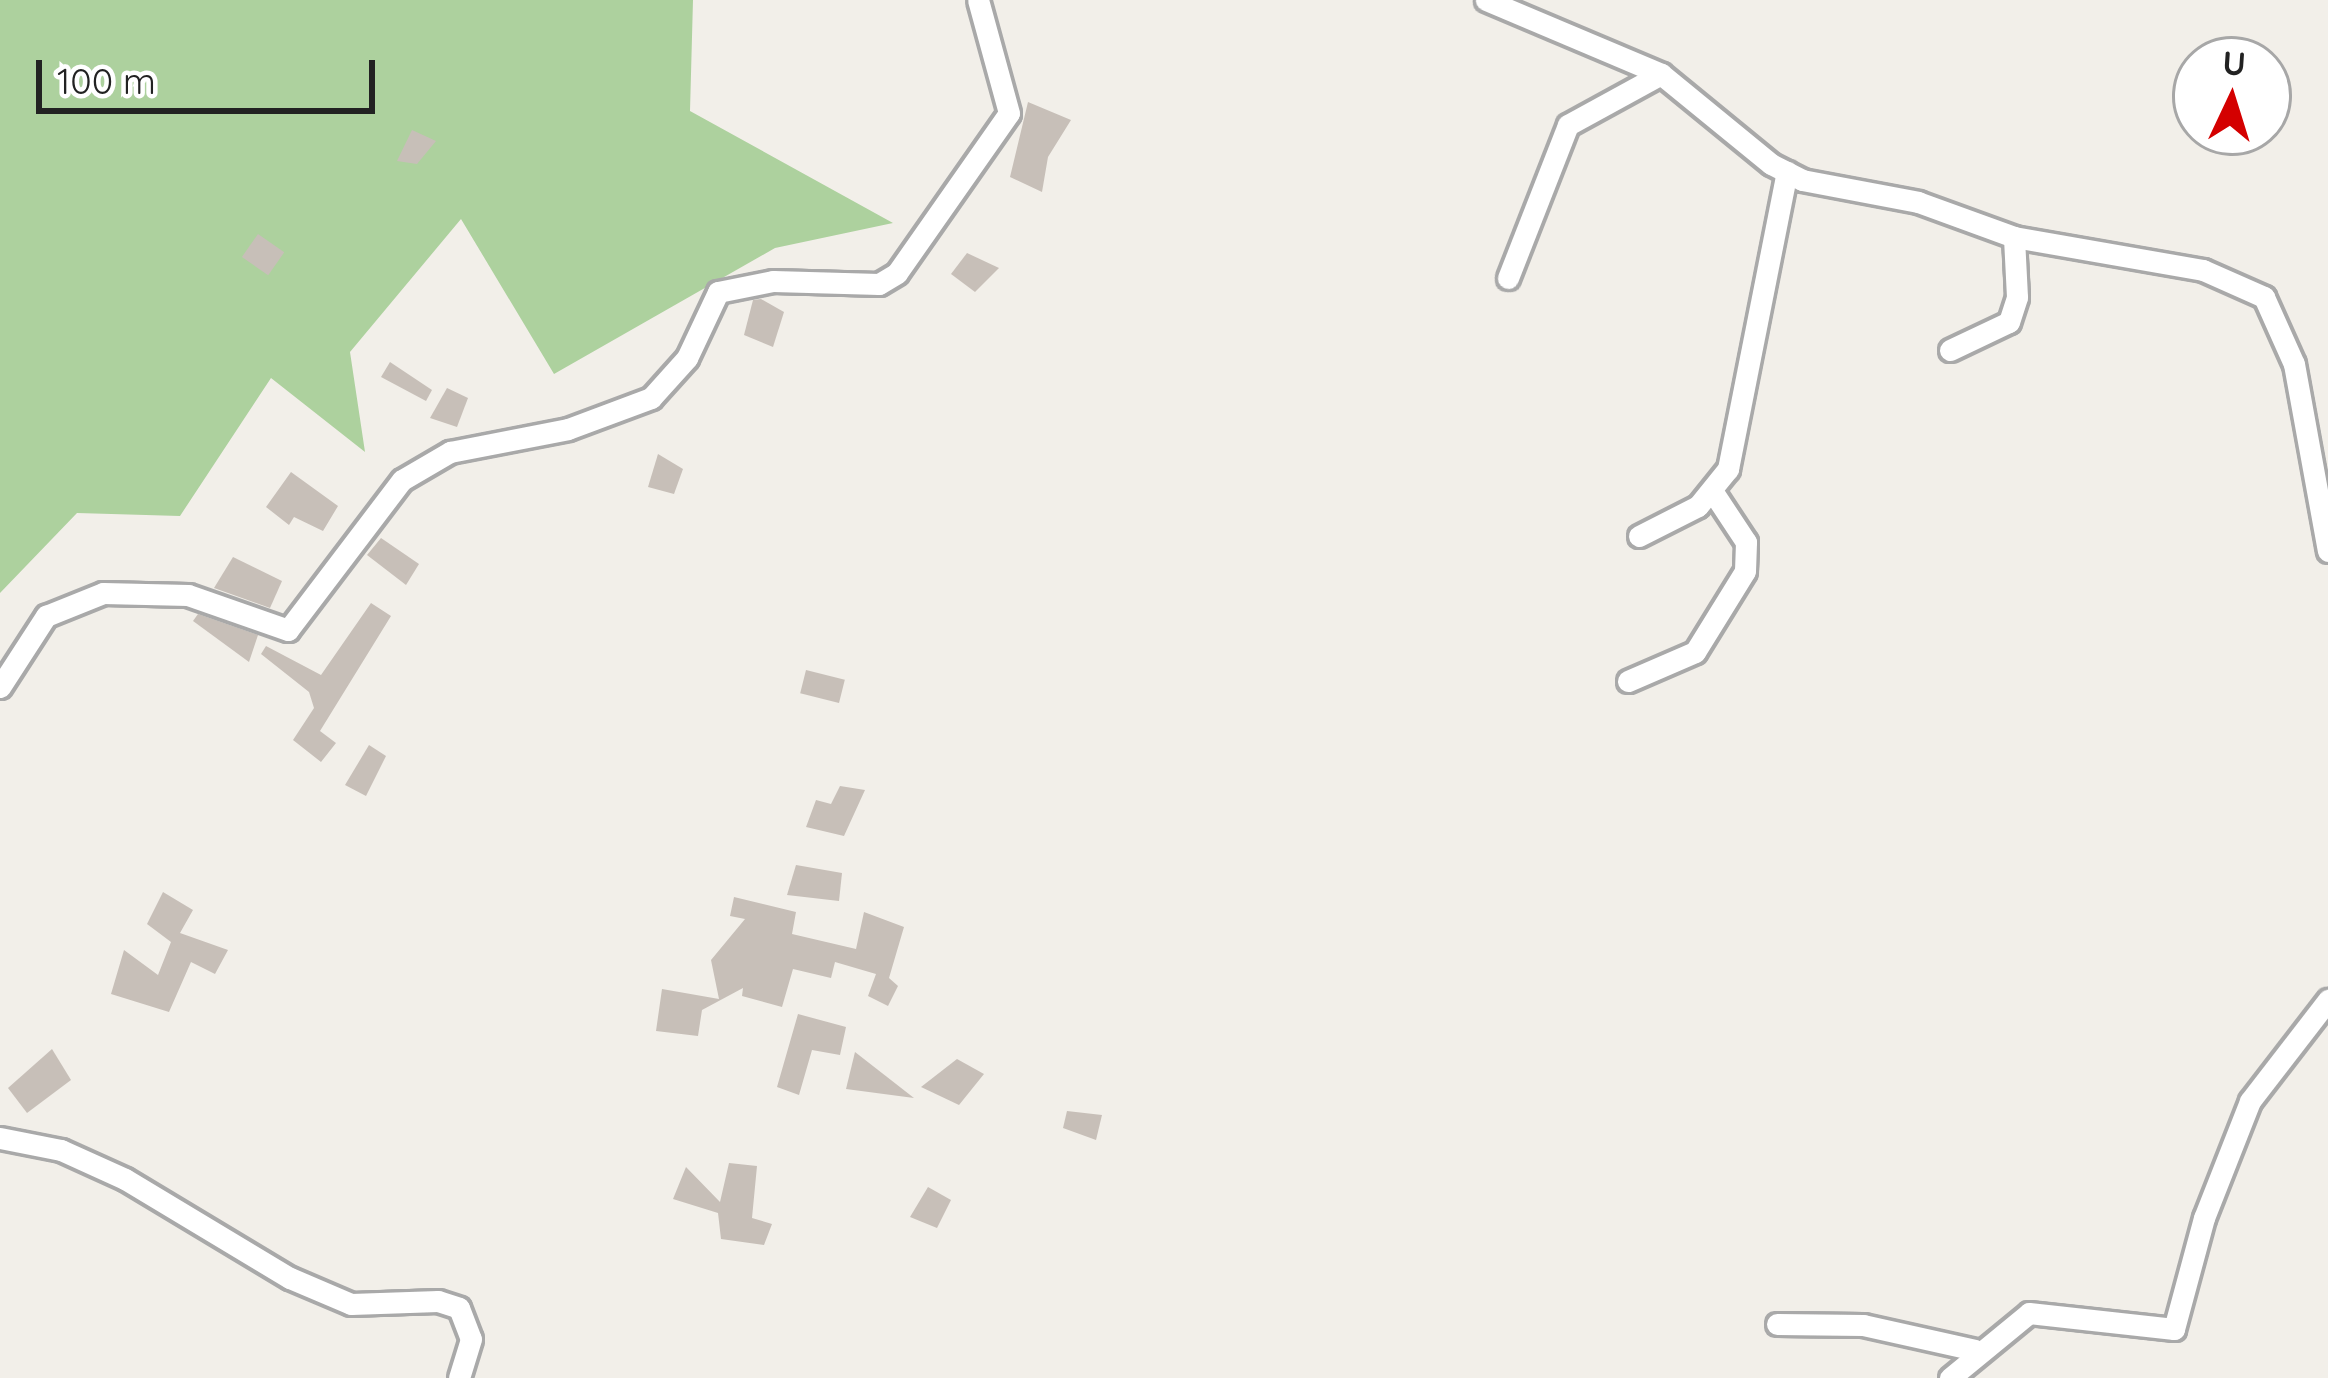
<!DOCTYPE html>
<style>
body{margin:0}
#map{position:relative;width:2328px;height:1378px;overflow:hidden;background:#f2efe9;font-family:Quicksand,sans-serif}
div>[style]{position:absolute}
.forest>*{inset:0;background:#add19e}
.building>*{inset:0;background:#c7bfb8;transform-origin:0 0}
.roads{filter:drop-shadow(3px 0 #a9a9a9) drop-shadow(-3px 0 #a9a9a9) drop-shadow(0 3px #a9a9a9) drop-shadow(0 -3px #a9a9a9)}
.minor>*{height:21px;margin:-10.5px;padding:0 10.5px;transform-origin:10.5px;border-radius:10.5px;background:#fff}
span{translate:-50% -50%;white-space:nowrap;text-align:center;line-height:1.15;-webkit-text-stroke:9px #fff;paint-order:stroke}
.north{position:absolute;left:2172px;top:36px;width:120px;height:120px;box-sizing:border-box;background:#fff;border:3px solid #a7a7a7;border-radius:50%;rotate:4deg;font-size:33px;font-weight:700;line-height:48px;text-align:center;color:#222}
.north::after{content:'';display:block;margin:auto;width:42px;height:54px;background:#d40000;clip-path:polygon(50% 0,100% 100%,50% 72%,0 100%)}
.scale{position:absolute;left:36px;top:60px;width:339px;height:54px;box-sizing:border-box;border:6px solid #222;border-top:0;padding-left:15px;font-size:36px;line-height:42px;white-space:nowrap;color:#222;-webkit-text-stroke:9px #fff;paint-order:stroke}
</style>
<div id="map">
<div class="forest">
<i style="clip-path:polygon(0 0,693px 0,690px 111px,893px 223px,775px 248px,554px 374px,461px 219px,350px 352px,365px 452px,271px 378px,180px 516px,77px 513px,0 593px)"></i>
</div>
<div class="building">
<i style="clip-path:polygon(1028px 102px,1071px 120px,1048px 157px,1042px 192px,1010px 177px)"></i>
<i style="clip-path:polygon(412px 130px,436px 141px,417px 164px,397px 161px)"></i>
<i style="left:258px;top:234px;width:32px;height:28px;rotate:35deg"></i>
<i style="clip-path:polygon(967px 253px,999px 268px,975px 292px,951px 274px)"></i>
<i style="clip-path:polygon(761px 299px,784px 312px,773px 347px,744px 335px,753px 300px)"></i>
<i style="clip-path:polygon(390px 362px,432px 390px,426px 401px,381px 377px)"></i>
<i style="clip-path:polygon(447px 388px,468px 398px,457px 427px,430px 418px)"></i>
<i style="clip-path:polygon(658px 454px,683px 469px,674px 494px,648px 487px)"></i>
<i style="clip-path:polygon(291px 472px,338px 506px,323px 531px,294px 517px,289px 525px,266px 507px)"></i>
<i style="clip-path:polygon(381px 538px,419px 564px,406px 585px,367px 555px)"></i>
<i style="clip-path:polygon(233px 557px,282px 581px,270px 608px,214px 588px)"></i>
<i style="clip-path:polygon(371px 603px,391px 616px,320px 731px,336px 743px,321px 762px,293px 740px,314px 708px,309px 692px,261px 654px,266px 646px,321px 675px)"></i>
<i style="clip-path:polygon(198px 614px,258px 635px,249px 662px,193px 621px)"></i>
<i style="left:806px;top:670px;width:40px;height:24px;rotate:14deg"></i>
<i style="clip-path:polygon(369px 745px,386px 756px,366px 796px,345px 785px)"></i>
<i style="clip-path:polygon(840px 786px,865px 790px,844px 836px,806px 827px,816px 800px,831px 804px)"></i>
<i style="clip-path:polygon(796px 865px,842px 873px,839px 901px,787px 895px)"></i>
<i style="clip-path:polygon(163px 892px,193px 910px,180px 933px,228px 950px,215px 974px,191px 962px,169px 1012px,111px 994px,124px 950px,158px 975px,171px 942px,147px 924px)"></i>
<i style="clip-path:polygon(734px 897px,796px 912px,792px 934px,856px 949px,864px 912px,904px 927px,889px 978px,898px 986px,888px 1006px,868px 996px,876px 974px,835px 962px,831px 978px,793px 969px,782px 1007px,742px 996px,743px 988px,702px 1010px,698px 1036px,656px 1031px,662px 989px,719px 999px,711px 960px,745px 919px,730px 916px)"></i>
<i style="clip-path:polygon(798px 1014px,846px 1027px,840px 1055px,812px 1050px,799px 1095px,777px 1087px)"></i>
<i style="clip-path:polygon(52px 1049px,71px 1080px,27px 1113px,8px 1088px)"></i>
<i style="clip-path:polygon(855px 1052px,914px 1098px,846px 1089px)"></i>
<i style="clip-path:polygon(957px 1059px,984px 1074px,959px 1105px,921px 1087px)"></i>
<i style="clip-path:polygon(1067px 1111px,1102px 1115px,1096px 1140px,1063px 1128px)"></i>
<i style="clip-path:polygon(729px 1163px,757px 1166px,752px 1218px,772px 1224px,764px 1245px,721px 1239px,718px 1213px,673px 1199px,686px 1167px,720px 1202px)"></i>
<i style="clip-path:polygon(928px 1187px,951px 1200px,937px 1228px,910px 1217px)"></i>
</div>
<div class="roads">
<div class="minor">
<i style="left:1486px;top:0;width:190px;rotate:22.9deg"></i>
<i style="left:1661px;top:74px;width:142px;rotate:39.3deg"></i>
<i style="left:1771px;top:164px;width:35px;rotate:27deg"></i>
<i style="left:1802px;top:180px;width:118px;rotate:10.7deg"></i>
<i style="left:1918px;top:202px;width:102px;rotate:20deg"></i>
<i style="left:2014px;top:237px;width:192px;rotate:9.9deg"></i>
<i style="left:2203px;top:270px;width:67px;rotate:23.9deg"></i>
<i style="left:2264px;top:297px;width:73px;rotate:65.9deg"></i>
<i style="left:2294px;top:364px;width:190px;rotate:79.7deg"></i>
<i style="left:1508px;top:278px;width:164px;rotate:-68.6deg"></i>
<i style="left:1568px;top:125px;width:106px;rotate:-28.7deg"></i>
<i style="left:1950px;top:350px;width:65px;rotate:-25.4deg"></i>
<i style="left:2009px;top:322px;width:26px;rotate:-72deg"></i>
<i style="left:2017px;top:297px;width:60px;rotate:-92.9deg"></i>
<i style="left:1639px;top:536px;width:66px;rotate:-27deg"></i>
<i style="left:1698px;top:506px;width:48px;rotate:-51deg"></i>
<i style="left:1728px;top:469px;width:303px;rotate:-78.8deg"></i>
<i style="left:1628px;top:681px;width:73px;rotate:-23.4deg"></i>
<i style="left:1695px;top:652px;width:95px;rotate:-58.3deg"></i>
<i style="left:1745px;top:571px;width:29px;rotate:-88deg"></i>
<i style="left:1746px;top:542px;width:60px;rotate:-123.4deg"></i>
<i style="left:0;top:687px;width:85px;rotate:-57.1deg"></i>
<i style="left:46px;top:616px;width:61px;rotate:-22deg"></i>
<i style="left:103px;top:593px;width:85px;rotate:1.3deg"></i>
<i style="left:188px;top:595px;width:106px;rotate:19.3deg"></i>
<i style="left:288px;top:630px;width:188px;rotate:-52.8deg"></i>
<i style="left:402px;top:480px;width:56px;rotate:-30.3deg"></i>
<i style="left:450px;top:452px;width:120px;rotate:-11deg"></i>
<i style="left:568px;top:429px;width:89px;rotate:-20.5deg"></i>
<i style="left:651px;top:398px;width:54px;rotate:-48deg"></i>
<i style="left:687px;top:358px;width:73px;rotate:-64.8deg"></i>
<i style="left:718px;top:292px;width:56px;rotate:-11.3deg"></i>
<i style="left:773px;top:281px;width:106px;rotate:1.6deg"></i>
<i style="left:879px;top:284px;width:21px;rotate:-31deg"></i>
<i style="left:897px;top:273px;width:195px;rotate:-55deg"></i>
<i style="left:1009px;top:113px;width:117px;rotate:-105.3deg"></i>
<i style="left:0;top:1138px;width:62px;rotate:11.1deg"></i>
<i style="left:61px;top:1150px;width:70px;rotate:24.4deg"></i>
<i style="left:125px;top:1179px;width:192px;rotate:31deg"></i>
<i style="left:290px;top:1278px;width:66px;rotate:23.1deg"></i>
<i style="left:351px;top:1304px;width:87px;rotate:-2deg"></i>
<i style="left:438px;top:1301px;width:22px;rotate:18deg"></i>
<i style="left:459px;top:1308px;width:33px;rotate:69deg"></i>
<i style="left:471px;top:1339px;width:41px;rotate:107.1deg"></i>
<i style="left:1777px;top:1324px;width:86px;rotate:0.7deg"></i>
<i style="left:1863px;top:1325px;width:115px;rotate:12.6deg"></i>
<i style="left:1950px;top:1378px;width:102px;rotate:-39.4deg"></i>
<i style="left:2029px;top:1313px;width:146px;rotate:6.3deg"></i>
<i style="left:2174px;top:1329px;width:115px;rotate:-74.9deg"></i>
<i style="left:2204px;top:1218px;width:126px;rotate:-68.5deg"></i>
<i style="left:2250px;top:1101px;width:128px;rotate:-52.3deg"></i>
</div>
</div>
<div class="north">U</div>
<div class="scale">100 m</div>
</div>
